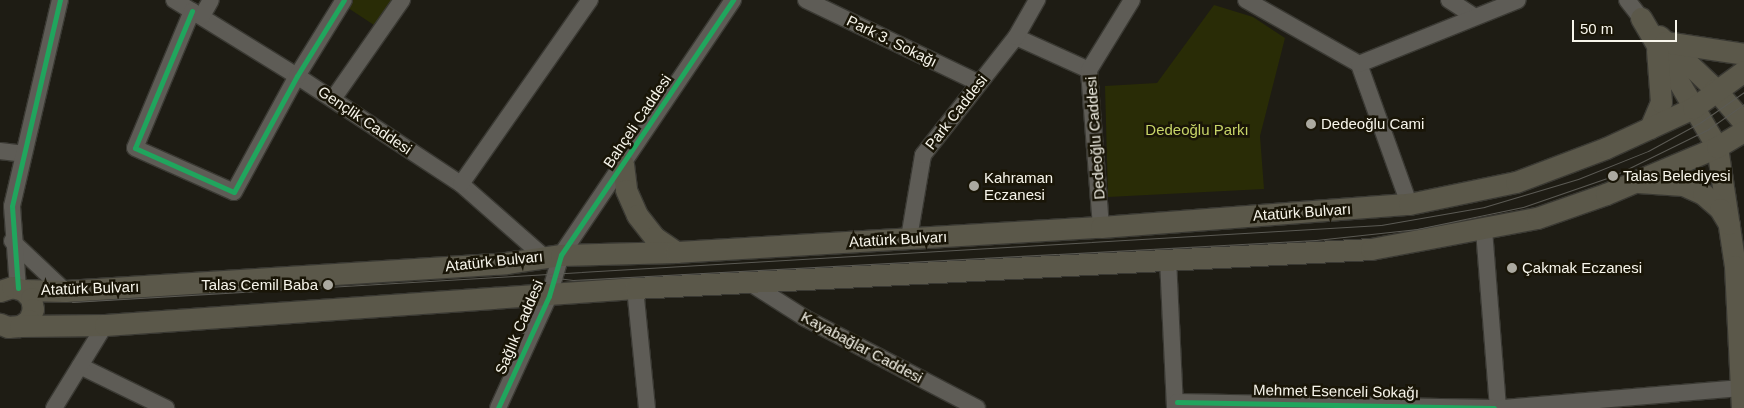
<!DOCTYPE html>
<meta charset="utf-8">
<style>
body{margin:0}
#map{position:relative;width:1744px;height:408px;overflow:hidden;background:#1e1c14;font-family:Arial,sans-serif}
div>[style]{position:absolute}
.green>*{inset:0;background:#292c06}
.roads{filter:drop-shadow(1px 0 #3a3933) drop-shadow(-1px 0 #3a3933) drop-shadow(0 1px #3a3933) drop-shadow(0 -1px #3a3933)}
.minor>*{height:16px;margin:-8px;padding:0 8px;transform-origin:8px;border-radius:8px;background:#5e5c56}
.major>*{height:21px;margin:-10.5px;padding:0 10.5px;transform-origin:10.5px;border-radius:10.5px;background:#5b584a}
.tram>*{height:1px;margin:-0.5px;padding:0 0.5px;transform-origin:0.5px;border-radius:0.5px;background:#5b5a54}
.cycleway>*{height:5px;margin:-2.5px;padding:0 2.5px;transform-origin:2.5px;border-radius:2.5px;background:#20a55d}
.dots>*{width:14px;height:14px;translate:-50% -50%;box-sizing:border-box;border:2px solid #191507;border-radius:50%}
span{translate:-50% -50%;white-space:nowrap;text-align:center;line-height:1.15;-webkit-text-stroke:5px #191507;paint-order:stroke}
.street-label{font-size:15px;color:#f7f5eb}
.poi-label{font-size:15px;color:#f7f5eb}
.left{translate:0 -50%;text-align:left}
.right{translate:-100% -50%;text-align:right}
.park-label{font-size:15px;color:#c7d468}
.scale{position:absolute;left:1572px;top:20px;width:105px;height:22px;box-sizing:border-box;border:2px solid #f7f5eb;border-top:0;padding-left:6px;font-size:15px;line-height:18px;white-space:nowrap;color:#f7f5eb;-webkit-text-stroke:4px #191507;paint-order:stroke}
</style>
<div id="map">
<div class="green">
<i style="clip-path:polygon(344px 0,395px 0,377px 27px,342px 4px)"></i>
<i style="clip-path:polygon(1214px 5px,1253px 17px,1285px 38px,1260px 136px,1264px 189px,1108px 197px,1105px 86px,1157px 83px)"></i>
</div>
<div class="roads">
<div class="minor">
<i style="left:174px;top:0;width:145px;rotate:31.7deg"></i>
<i style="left:297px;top:76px;width:196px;rotate:33.4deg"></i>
<i style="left:461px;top:184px;width:111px;rotate:41.3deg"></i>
<i style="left:806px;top:0;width:192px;rotate:25.6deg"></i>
<i style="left:1246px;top:0;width:130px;rotate:29.5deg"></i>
<i style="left:1359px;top:64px;width:149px;rotate:70.3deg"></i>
<i style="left:1449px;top:0;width:30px;rotate:33deg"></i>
<i style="left:1627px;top:0;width:23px;rotate:52deg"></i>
<i style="left:192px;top:11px;width:148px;rotate:112.6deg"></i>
<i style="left:135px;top:148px;width:108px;rotate:24deg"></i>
<i style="left:234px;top:192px;width:132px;rotate:-61.5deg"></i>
<i style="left:297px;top:76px;width:89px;rotate:-58.3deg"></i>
<i style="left:202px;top:16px;width:18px;rotate:-61deg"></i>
<i style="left:1016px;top:37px;width:80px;rotate:24.3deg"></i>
<i style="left:1359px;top:64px;width:171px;rotate:-21.9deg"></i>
<i style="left:333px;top:99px;width:121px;rotate:-55.1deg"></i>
<i style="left:0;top:151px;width:23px;rotate:7deg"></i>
<i style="left:461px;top:184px;width:225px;rotate:-55deg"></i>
<i style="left:1101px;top:227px;width:157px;rotate:-94.4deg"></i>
<i style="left:1089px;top:70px;width:82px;rotate:-58.4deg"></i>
<i style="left:1484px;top:230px;width:179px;rotate:85.5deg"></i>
<i style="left:909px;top:238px;width:84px;rotate:-80.4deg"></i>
<i style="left:923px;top:155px;width:150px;rotate:-51.8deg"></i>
<i style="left:1016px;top:37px;width:43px;rotate:-60.4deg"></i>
<i style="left:12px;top:241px;width:73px;rotate:43.3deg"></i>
<i style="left:1168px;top:259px;width:149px;rotate:87.3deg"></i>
<i style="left:750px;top:283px;width:65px;rotate:32.5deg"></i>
<i style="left:805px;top:318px;width:194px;rotate:27.6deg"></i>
<i style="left:18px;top:288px;width:82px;rotate:-94.2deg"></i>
<i style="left:12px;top:206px;width:212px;rotate:-76.9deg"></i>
<i style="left:635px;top:288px;width:121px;rotate:84.3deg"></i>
<i style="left:80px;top:366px;width:96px;rotate:26deg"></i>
<i style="left:1177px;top:402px;width:317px;rotate:1.1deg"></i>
<i style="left:54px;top:408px;width:97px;rotate:-58.4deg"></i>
<i style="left:498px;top:408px;width:123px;rotate:-65.5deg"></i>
<i style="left:549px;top:296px;width:43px;rotate:-73.7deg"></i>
<i style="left:561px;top:255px;width:308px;rotate:-56deg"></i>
<i style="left:1503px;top:408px;width:239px;rotate:-4.8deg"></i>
</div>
<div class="major">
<i style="left:1641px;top:18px;width:150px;rotate:59.5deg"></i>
<i style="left:1717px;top:147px;width:120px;rotate:81.4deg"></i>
<i style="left:1735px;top:266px;width:142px;rotate:87.2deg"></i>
<i style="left:1659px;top:36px;width:77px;rotate:43.4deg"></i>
<i style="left:1715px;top:89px;width:45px;rotate:49.5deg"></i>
<i style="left:1665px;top:42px;width:80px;rotate:8.6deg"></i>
<i style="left:1650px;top:128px;width:28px;rotate:-67deg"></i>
<i style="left:1661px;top:102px;width:52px;rotate:-94.4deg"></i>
<i style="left:623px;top:164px;width:26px;rotate:83deg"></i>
<i style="left:626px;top:190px;width:27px;rotate:66deg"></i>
<i style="left:637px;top:215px;width:28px;rotate:52deg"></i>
<i style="left:654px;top:237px;width:27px;rotate:34deg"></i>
<i style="left:1638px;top:182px;width:45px;rotate:3.8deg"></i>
<i style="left:1683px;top:185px;width:22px;rotate:24deg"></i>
<i style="left:1703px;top:194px;width:23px;rotate:41deg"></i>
<i style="left:1720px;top:209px;width:17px;rotate:59deg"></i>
<i style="left:23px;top:290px;width:42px;rotate:1.4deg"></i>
<i style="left:65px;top:291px;width:442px;rotate:-3.6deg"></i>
<i style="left:506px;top:263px;width:56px;rotate:-8.3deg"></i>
<i style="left:561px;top:255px;width:115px;rotate:-1.5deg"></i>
<i style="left:676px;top:252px;width:426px;rotate:-3.4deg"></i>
<i style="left:1101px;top:227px;width:309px;rotate:-4.3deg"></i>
<i style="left:1409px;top:204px;width:109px;rotate:-11.6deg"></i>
<i style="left:1516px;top:182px;width:96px;rotate:-20.7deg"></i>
<i style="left:1606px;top:148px;width:96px;rotate:-24.7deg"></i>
<i style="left:1693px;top:108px;width:63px;rotate:-36deg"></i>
<i style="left:0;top:291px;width:13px;rotate:-18deg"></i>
<i style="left:12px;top:287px;width:11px;rotate:15deg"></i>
<i style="left:23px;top:290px;width:11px;rotate:45deg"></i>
<i style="left:31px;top:298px;width:11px;rotate:80deg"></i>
<i style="left:33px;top:309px;width:12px;rotate:110deg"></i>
<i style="left:29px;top:320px;width:11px;rotate:146deg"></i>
<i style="left:20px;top:326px;width:12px;rotate:175deg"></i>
<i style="left:8px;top:327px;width:9px;rotate:-159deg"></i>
<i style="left:20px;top:326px;width:85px;rotate:-0.7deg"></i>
<i style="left:105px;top:325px;width:531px;rotate:-3.99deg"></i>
<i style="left:635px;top:288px;width:737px;rotate:-3.03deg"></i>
<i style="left:1371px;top:249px;width:169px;rotate:-10.6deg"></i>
<i style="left:1537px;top:218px;width:73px;rotate:-19.2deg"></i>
<i style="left:1606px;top:194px;width:121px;rotate:-22.9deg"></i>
<i style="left:1717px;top:147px;width:31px;rotate:-31deg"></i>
</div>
</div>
<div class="tram">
<i style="left:549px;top:277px;width:24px;rotate:7deg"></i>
<i style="left:573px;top:280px;width:744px;rotate:-3.08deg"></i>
<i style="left:1316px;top:240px;width:102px;rotate:-6.2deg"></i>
<i style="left:1417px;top:229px;width:108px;rotate:-11.7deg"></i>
<i style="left:1523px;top:207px;width:95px;rotate:-19deg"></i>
<i style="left:1613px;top:176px;width:105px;rotate:-26.1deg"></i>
<i style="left:1707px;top:130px;width:45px;rotate:-35.1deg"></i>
<i style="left:72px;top:302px;width:1311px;rotate:-3.37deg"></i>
<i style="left:1381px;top:225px;width:105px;rotate:-9.9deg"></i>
<i style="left:1484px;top:207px;width:98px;rotate:-16.6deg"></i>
<i style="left:1578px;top:179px;width:75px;rotate:-21.8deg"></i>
<i style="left:1648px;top:151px;width:60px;rotate:-28.7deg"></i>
<i style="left:1701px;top:122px;width:52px;rotate:-34.9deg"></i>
</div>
<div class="cycleway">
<i style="left:192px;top:11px;width:148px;rotate:112.6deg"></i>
<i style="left:135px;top:148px;width:108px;rotate:24deg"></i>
<i style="left:234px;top:192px;width:132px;rotate:-61.5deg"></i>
<i style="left:297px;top:76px;width:89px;rotate:-58.3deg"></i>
<i style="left:18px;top:288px;width:82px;rotate:-94.2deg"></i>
<i style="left:12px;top:206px;width:212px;rotate:-76.9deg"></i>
<i style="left:1177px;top:402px;width:317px;rotate:1.1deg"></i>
<i style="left:498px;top:408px;width:123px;rotate:-65.5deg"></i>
<i style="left:549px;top:296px;width:43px;rotate:-73.7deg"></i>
<i style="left:561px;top:255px;width:308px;rotate:-56deg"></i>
</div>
<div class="dots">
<i style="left:1311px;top:124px;background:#aba9a0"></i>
<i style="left:1613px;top:176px;background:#aba9a0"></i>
<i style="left:974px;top:186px;background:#aba9a0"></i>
<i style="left:1512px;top:268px;background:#aba9a0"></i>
<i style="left:328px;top:285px;background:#aba9a0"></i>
</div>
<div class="street-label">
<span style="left:892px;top:41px;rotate:26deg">Park 3. Sokağı</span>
<span style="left:956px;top:112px;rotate:-52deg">Park Caddesi</span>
<span style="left:365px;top:120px;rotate:34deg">Gençlik Caddesi</span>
<span style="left:637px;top:121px;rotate:-56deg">Bahçeli Caddesi</span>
<span style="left:1095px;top:138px;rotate:-94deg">Dedeoğlu Caddesi</span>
<span style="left:1302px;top:212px;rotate:-4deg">Atatürk Bulvarı</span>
<span style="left:898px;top:239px;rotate:-3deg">Atatürk Bulvarı</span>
<span style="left:494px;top:261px;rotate:-6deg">Atatürk Bulvarı</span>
<span style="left:90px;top:288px;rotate:-2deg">Atatürk Bulvarı</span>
<span style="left:519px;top:327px;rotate:-67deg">Sağlık Caddesi</span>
<span style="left:862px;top:347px;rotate:28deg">Kayabağlar Caddesi</span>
<span style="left:1336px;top:391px;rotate:1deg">Mehmet Esenceli Sokağı</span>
</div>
<div class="poi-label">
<span class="left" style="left:1321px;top:124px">Dedeoğlu Cami</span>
<span class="left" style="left:1623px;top:176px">Talas Belediyesi</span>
<span class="left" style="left:984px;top:186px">Kahraman<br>Eczanesi</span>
<span class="left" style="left:1522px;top:268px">Çakmak Eczanesi</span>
<span class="right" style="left:318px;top:285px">Talas Cemil Baba</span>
</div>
<div class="park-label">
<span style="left:1197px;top:130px">Dedeoğlu Parkı</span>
</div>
<div class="scale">50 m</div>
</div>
